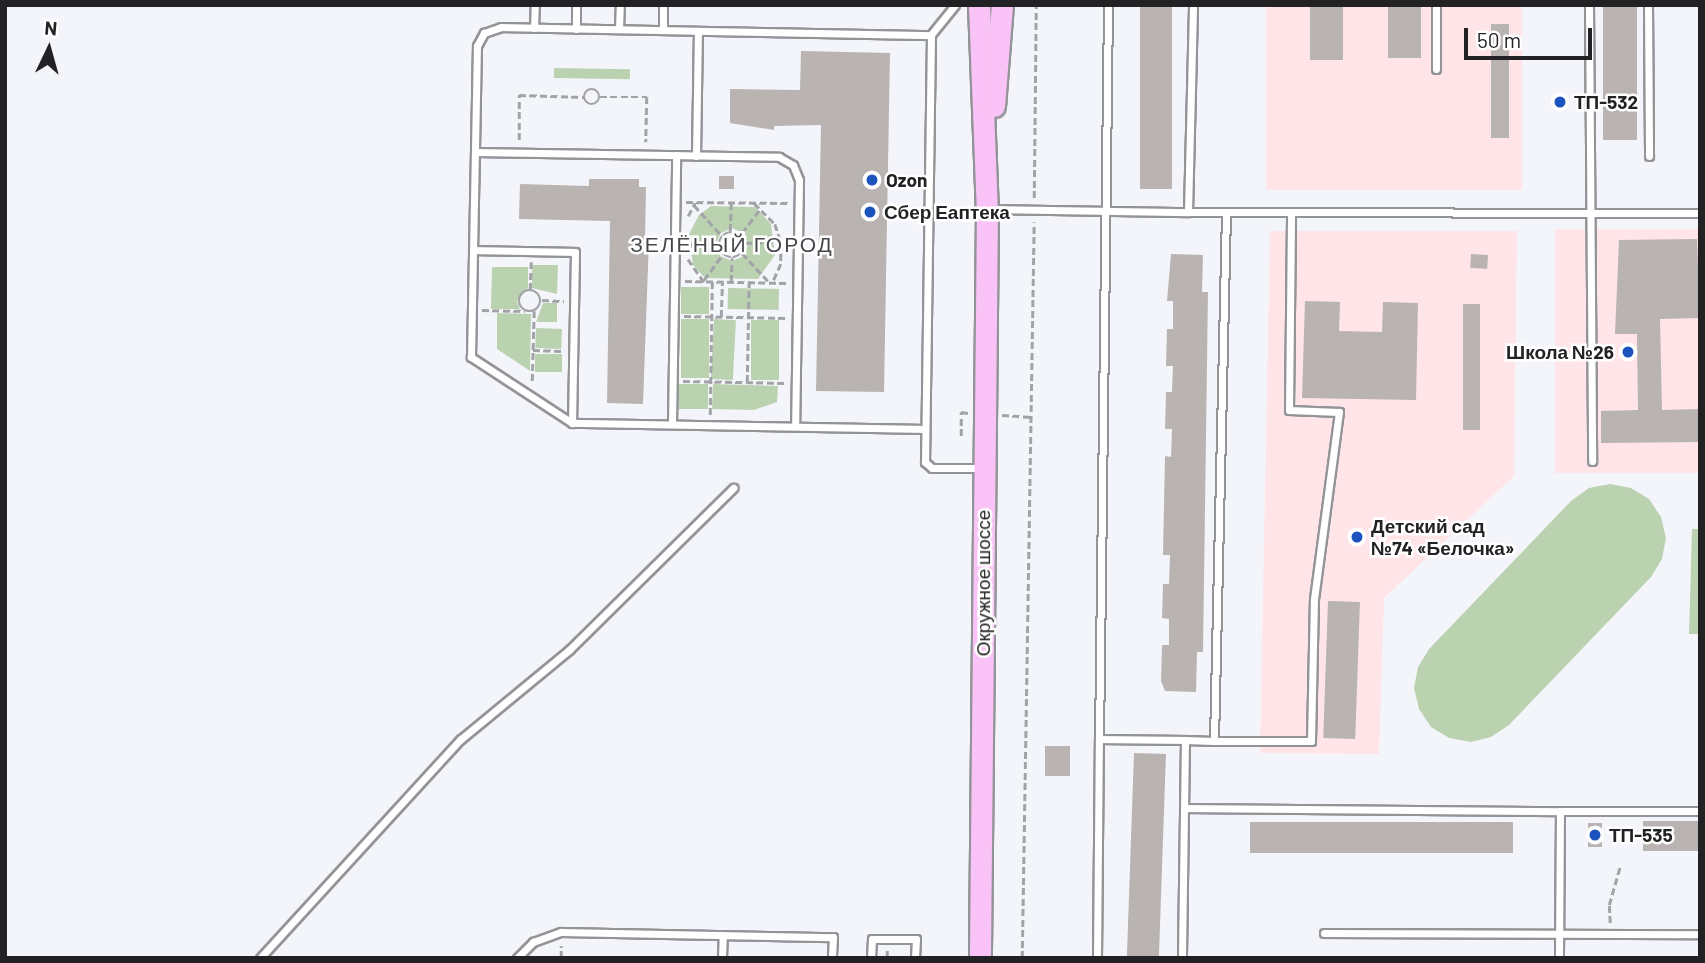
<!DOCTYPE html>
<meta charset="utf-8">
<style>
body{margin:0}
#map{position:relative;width:1705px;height:963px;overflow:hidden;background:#f4f5fa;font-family:Barlow,sans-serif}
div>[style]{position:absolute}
.education>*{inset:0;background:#ffe4e8;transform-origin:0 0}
.green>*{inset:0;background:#bbd2b0;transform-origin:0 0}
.building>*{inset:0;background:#b9b3b1;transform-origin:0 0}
.path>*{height:2.5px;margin-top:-1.25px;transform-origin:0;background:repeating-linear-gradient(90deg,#a2a3a7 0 7px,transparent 0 10.5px)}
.path>.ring{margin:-1.25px;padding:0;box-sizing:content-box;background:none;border:2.5px solid #a2a3a7;border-radius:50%}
.roads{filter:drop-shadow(2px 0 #939498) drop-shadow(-2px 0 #939498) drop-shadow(0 2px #939498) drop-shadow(0 -2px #939498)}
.lane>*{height:7px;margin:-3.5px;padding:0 3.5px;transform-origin:3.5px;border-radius:3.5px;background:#fff}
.primary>*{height:21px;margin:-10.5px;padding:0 10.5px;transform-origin:10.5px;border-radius:10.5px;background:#fac3f7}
.dots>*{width:19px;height:19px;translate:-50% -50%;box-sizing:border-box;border:4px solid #fff;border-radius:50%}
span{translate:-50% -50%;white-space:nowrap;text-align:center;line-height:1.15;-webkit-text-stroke:5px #fff;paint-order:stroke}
.poi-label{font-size:19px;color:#222224;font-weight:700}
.left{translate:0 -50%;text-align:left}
.right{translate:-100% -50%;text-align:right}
.street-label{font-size:19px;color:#222224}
.neighbourhood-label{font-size:21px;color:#46474b;letter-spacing:2px}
.frame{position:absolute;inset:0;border:7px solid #222224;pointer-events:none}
.north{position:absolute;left:14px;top:14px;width:70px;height:70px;-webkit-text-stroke:5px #fff;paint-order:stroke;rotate:5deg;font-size:19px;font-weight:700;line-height:28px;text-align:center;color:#222224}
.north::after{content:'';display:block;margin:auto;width:24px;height:32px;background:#222224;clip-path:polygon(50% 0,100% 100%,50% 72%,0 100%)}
.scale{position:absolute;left:1464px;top:28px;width:128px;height:32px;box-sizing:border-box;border:4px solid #222224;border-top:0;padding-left:9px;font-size:21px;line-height:24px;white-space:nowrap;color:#222224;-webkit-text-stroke:5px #fff;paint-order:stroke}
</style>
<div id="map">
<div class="education">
<i style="left:1266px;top:5px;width:256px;height:185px"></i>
<i style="left:1700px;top:229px;width:244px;height:145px;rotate:90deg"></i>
<i style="clip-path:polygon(1270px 231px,1517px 231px,1514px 476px,1384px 598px,1379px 754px,1260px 753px)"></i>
</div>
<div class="green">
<i style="left:554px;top:68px;width:76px;height:10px;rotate:1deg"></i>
<i style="clip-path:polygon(evenodd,711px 206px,755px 207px,771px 224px,775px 255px,758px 279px,705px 278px,693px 265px,689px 234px,699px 215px,711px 206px,732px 228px,743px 233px,748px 244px,744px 256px,732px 261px,720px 256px,716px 244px,721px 233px,732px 228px)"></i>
<i style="clip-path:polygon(532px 265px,558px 265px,557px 294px,532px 288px)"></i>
<i style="clip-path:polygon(492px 267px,528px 267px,528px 288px,517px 301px,520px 309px,491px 309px)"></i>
<i style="left:681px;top:287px;width:28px;height:27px"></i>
<i style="left:728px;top:288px;width:51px;height:21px;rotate:1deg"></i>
<i style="clip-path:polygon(543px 303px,557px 303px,557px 322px,536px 322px)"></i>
<i style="clip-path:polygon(497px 313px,531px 314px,530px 371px,497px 349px)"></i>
<i style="left:681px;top:319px;width:28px;height:59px"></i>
<i style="left:714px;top:319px;width:22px;height:60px;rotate:3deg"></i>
<i style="left:751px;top:320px;width:28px;height:60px"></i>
<i style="left:536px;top:328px;width:26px;height:20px;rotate:2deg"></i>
<i style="left:535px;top:354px;width:27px;height:18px"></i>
<i style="left:679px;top:384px;width:29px;height:25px"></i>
<i style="clip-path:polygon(713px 384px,778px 386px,777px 402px,754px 410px,712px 409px)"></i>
<i style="clip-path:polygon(1610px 484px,1631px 488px,1649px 499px,1661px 517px,1666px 538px,1662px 559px,1651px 577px,1509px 725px,1491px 737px,1471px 742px,1449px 738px,1431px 727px,1419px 709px,1414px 688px,1418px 667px,1429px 649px,1571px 501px,1589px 488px)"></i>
<i style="clip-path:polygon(1692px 529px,1700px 529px,1700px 634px,1689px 634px)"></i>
</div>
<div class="building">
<i style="left:1140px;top:5px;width:32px;height:184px"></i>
<i style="left:1310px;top:5px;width:33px;height:55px"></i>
<i style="left:1388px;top:5px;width:33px;height:53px"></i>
<i style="left:1603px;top:5px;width:34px;height:135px"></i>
<i style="left:1491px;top:24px;width:18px;height:114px"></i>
<i style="clip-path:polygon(801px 51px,890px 53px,884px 392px,816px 391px,821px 125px,774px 126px,774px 130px,730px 123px,730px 89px,800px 90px)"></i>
<i style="left:719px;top:176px;width:15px;height:13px"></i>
<i style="clip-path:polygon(589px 179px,639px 179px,639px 187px,646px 187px,645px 240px,649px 240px,643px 404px,607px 403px,610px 221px,519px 219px,520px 184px,589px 186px)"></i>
<i style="clip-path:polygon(1697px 239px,1700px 318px,1660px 319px,1662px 410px,1700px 409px,1700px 442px,1601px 443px,1601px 411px,1638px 410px,1637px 334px,1615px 334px,1619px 240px)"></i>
<i style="clip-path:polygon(1171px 254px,1203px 255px,1202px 292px,1208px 292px,1203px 652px,1197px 652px,1196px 692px,1165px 691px,1161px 681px,1162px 645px,1169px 645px,1169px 619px,1162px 618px,1163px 584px,1169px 584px,1170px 555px,1163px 555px,1165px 456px,1171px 457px,1172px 429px,1165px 429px,1166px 392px,1172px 392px,1173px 366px,1166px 366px,1167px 329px,1173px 329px,1173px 301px,1167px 301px)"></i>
<i style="left:1471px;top:254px;width:17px;height:14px;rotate:3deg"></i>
<i style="clip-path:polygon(1305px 301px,1340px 302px,1339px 331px,1382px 332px,1383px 302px,1418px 303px,1416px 400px,1302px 398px)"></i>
<i style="left:1463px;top:304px;width:17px;height:126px"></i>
<i style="left:1328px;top:601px;width:32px;height:137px;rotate:2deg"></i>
<i style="left:1045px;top:746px;width:25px;height:30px"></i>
<i style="left:1134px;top:753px;width:32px;height:205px;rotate:2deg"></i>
<i style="left:1643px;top:821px;width:57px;height:30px"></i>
<i style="left:1250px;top:822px;width:263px;height:31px"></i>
<i style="left:1588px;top:823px;width:14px;height:24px"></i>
</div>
<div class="path">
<i class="ring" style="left:584px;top:89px;width:13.5px;height:13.5px"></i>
<i style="left:600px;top:97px;width:47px"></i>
<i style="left:647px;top:97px;width:45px;rotate:91.3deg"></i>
<i style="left:519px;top:140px;width:45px;rotate:-90deg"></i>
<i style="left:519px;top:95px;width:65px;rotate:1.8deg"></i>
<i style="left:1034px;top:198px;width:193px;rotate:-89.4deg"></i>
<i style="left:686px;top:202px;width:102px;rotate:0.6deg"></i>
<i style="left:754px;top:203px;width:30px;rotate:45deg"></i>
<i style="left:775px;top:224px;width:20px;rotate:72deg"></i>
<i style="left:781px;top:243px;width:21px;rotate:90deg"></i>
<i style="left:781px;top:264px;width:20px;rotate:114deg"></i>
<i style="left:694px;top:205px;width:42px;rotate:47.9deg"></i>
<i style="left:688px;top:216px;width:15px;rotate:-62deg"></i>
<i style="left:730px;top:231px;width:29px;rotate:-88deg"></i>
<i class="ring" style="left:719px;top:232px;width:23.5px;height:23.5px"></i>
<i style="left:742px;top:233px;width:31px;rotate:-53deg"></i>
<i style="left:745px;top:243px;width:36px;rotate:-2deg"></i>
<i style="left:687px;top:245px;width:31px;rotate:-2deg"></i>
<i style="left:742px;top:253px;width:38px;rotate:47deg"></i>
<i style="left:688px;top:259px;width:28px;rotate:55deg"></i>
<i style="left:704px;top:280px;width:32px;rotate:-54deg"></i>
<i style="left:685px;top:281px;width:101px;rotate:1.1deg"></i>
<i style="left:731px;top:282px;width:24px;rotate:-88deg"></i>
<i style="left:530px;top:290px;width:28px;rotate:-88deg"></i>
<i class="ring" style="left:519px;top:290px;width:19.5px;height:19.5px"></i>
<i style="left:542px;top:300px;width:22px;rotate:3deg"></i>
<i style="left:482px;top:310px;width:43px;rotate:1.3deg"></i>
<i style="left:684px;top:316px;width:102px;rotate:1.1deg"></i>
<i style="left:721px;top:317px;width:35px;rotate:-88deg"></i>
<i style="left:533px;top:350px;width:28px;rotate:2deg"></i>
<i style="left:532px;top:381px;width:70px;rotate:-88.4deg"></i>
<i style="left:683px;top:381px;width:102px;rotate:1.1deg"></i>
<i style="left:747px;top:382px;width:100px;rotate:-88.9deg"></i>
<i style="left:710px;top:415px;width:133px;rotate:-89.1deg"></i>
<i style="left:1002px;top:415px;width:29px;rotate:4deg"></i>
<i style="left:961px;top:436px;width:24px;rotate:-90deg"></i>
<i style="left:961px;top:412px;width:7px;rotate:8deg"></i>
<i style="left:1610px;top:923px;width:18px;rotate:-93deg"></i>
<i style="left:1609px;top:905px;width:40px;rotate:-74deg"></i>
<i style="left:561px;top:958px;width:12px;rotate:-90deg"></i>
<i style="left:887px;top:958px;width:9px;rotate:-90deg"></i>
<i style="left:1022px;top:958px;width:736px;rotate:-89.07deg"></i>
</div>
<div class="roads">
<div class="lane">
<i style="left:955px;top:5px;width:38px;rotate:129deg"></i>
<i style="left:931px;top:35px;width:427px;rotate:90.8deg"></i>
<i style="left:925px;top:462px;width:9px;rotate:41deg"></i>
<i style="left:932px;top:468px;width:51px"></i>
<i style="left:1108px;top:5px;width:734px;rotate:90.7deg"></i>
<i style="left:1099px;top:739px;width:86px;rotate:0.7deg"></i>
<i style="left:1185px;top:740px;width:218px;rotate:90.8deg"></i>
<i style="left:1436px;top:5px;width:64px;rotate:90deg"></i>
<i style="left:1589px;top:5px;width:456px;rotate:89.6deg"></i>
<i style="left:1648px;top:5px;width:151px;rotate:89.6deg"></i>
<i style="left:534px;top:28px;width:23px;rotate:-88deg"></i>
<i style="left:576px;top:29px;width:24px;rotate:-90deg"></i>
<i style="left:619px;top:29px;width:24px;rotate:-88deg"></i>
<i style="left:663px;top:30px;width:25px;rotate:-90deg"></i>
<i style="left:475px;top:152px;width:304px;rotate:0.9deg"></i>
<i style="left:779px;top:157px;width:16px;rotate:30deg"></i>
<i style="left:793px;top:165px;width:16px;rotate:68deg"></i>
<i style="left:799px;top:180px;width:246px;rotate:90.9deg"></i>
<i style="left:696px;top:156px;width:125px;rotate:-89.1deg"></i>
<i style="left:991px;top:209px;width:197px;rotate:0.9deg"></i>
<i style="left:1188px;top:212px;width:207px;rotate:-88.6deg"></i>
<i style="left:1188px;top:212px;width:512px;rotate:0.11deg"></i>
<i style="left:473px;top:250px;width:102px;rotate:1.1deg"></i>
<i style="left:575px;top:252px;width:171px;rotate:91deg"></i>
<i style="left:672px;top:424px;width:269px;rotate:-89.1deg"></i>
<i style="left:924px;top:429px;width:352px;rotate:-179deg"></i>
<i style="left:572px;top:423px;width:121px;rotate:-146.8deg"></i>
<i style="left:471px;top:357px;width:311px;rotate:-88.9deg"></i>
<i style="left:477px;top:46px;width:15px;rotate:-62deg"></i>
<i style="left:484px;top:33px;width:18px;rotate:-19deg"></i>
<i style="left:501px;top:27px;width:430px;rotate:1.1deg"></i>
<i style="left:1185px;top:740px;width:29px;rotate:2deg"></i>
<i style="left:1214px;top:741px;width:528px;rotate:-88.7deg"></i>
<i style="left:1214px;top:741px;width:97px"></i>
<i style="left:1311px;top:741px;width:142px;rotate:-88.8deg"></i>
<i style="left:1314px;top:599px;width:189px;rotate:-82.4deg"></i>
<i style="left:1339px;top:412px;width:50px;rotate:-177.7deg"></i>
<i style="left:1289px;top:410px;width:197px;rotate:-89.4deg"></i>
<i style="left:1184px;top:808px;width:376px;rotate:0.5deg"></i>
<i style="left:1560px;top:811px;width:147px;rotate:90.4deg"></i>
<i style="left:1560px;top:811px;width:140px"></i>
<i style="left:1324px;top:933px;width:376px;rotate:0.2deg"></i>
<i style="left:260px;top:958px;width:297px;rotate:-47.5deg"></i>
<i style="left:461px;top:739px;width:140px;rotate:-39.5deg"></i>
<i style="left:569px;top:650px;width:231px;rotate:-44.6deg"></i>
<i style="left:517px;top:958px;width:23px;rotate:-45deg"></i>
<i style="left:533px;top:942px;width:30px;rotate:-20deg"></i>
<i style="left:561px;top:932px;width:272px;rotate:1.1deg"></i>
<i style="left:833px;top:937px;width:21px;rotate:93deg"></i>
<i style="left:722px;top:958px;width:23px;rotate:-88deg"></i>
<i style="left:871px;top:958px;width:19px;rotate:-87deg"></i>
<i style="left:872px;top:939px;width:44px"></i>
<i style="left:916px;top:939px;width:19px;rotate:93deg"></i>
<i style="left:1097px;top:958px;width:219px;rotate:-89.5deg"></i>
</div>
<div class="primary">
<i style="left:979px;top:5px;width:204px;rotate:87.8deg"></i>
<i style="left:987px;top:209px;width:749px;rotate:90.54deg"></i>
<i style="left:994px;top:106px;width:101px;rotate:-85.5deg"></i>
</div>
</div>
<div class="dots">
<i style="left:1560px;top:102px;background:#1c53bf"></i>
<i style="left:872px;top:180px;background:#1c53bf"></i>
<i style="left:870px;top:212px;background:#1c53bf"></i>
<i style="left:1628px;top:352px;background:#1c53bf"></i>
<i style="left:1357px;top:537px;background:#1c53bf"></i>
<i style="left:1595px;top:835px;background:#1c53bf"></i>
</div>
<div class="poi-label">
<span class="left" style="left:1574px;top:102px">ТП-532</span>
<span class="left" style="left:886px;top:180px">Ozon</span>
<span class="left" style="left:884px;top:212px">Сбер Еаптека</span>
<span class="right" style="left:1614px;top:352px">Школа №26</span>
<span class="left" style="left:1371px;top:537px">Детский сад<br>№74 «Белочка»</span>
<span class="left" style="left:1609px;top:835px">ТП-535</span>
</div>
<div class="street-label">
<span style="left:983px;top:583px;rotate:-90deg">Окружное шоссе</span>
</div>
<div class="neighbourhood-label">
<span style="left:732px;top:244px">ЗЕЛЁНЫЙ ГОРОД</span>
</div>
<div class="frame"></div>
<div class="north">N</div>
<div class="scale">50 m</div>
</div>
